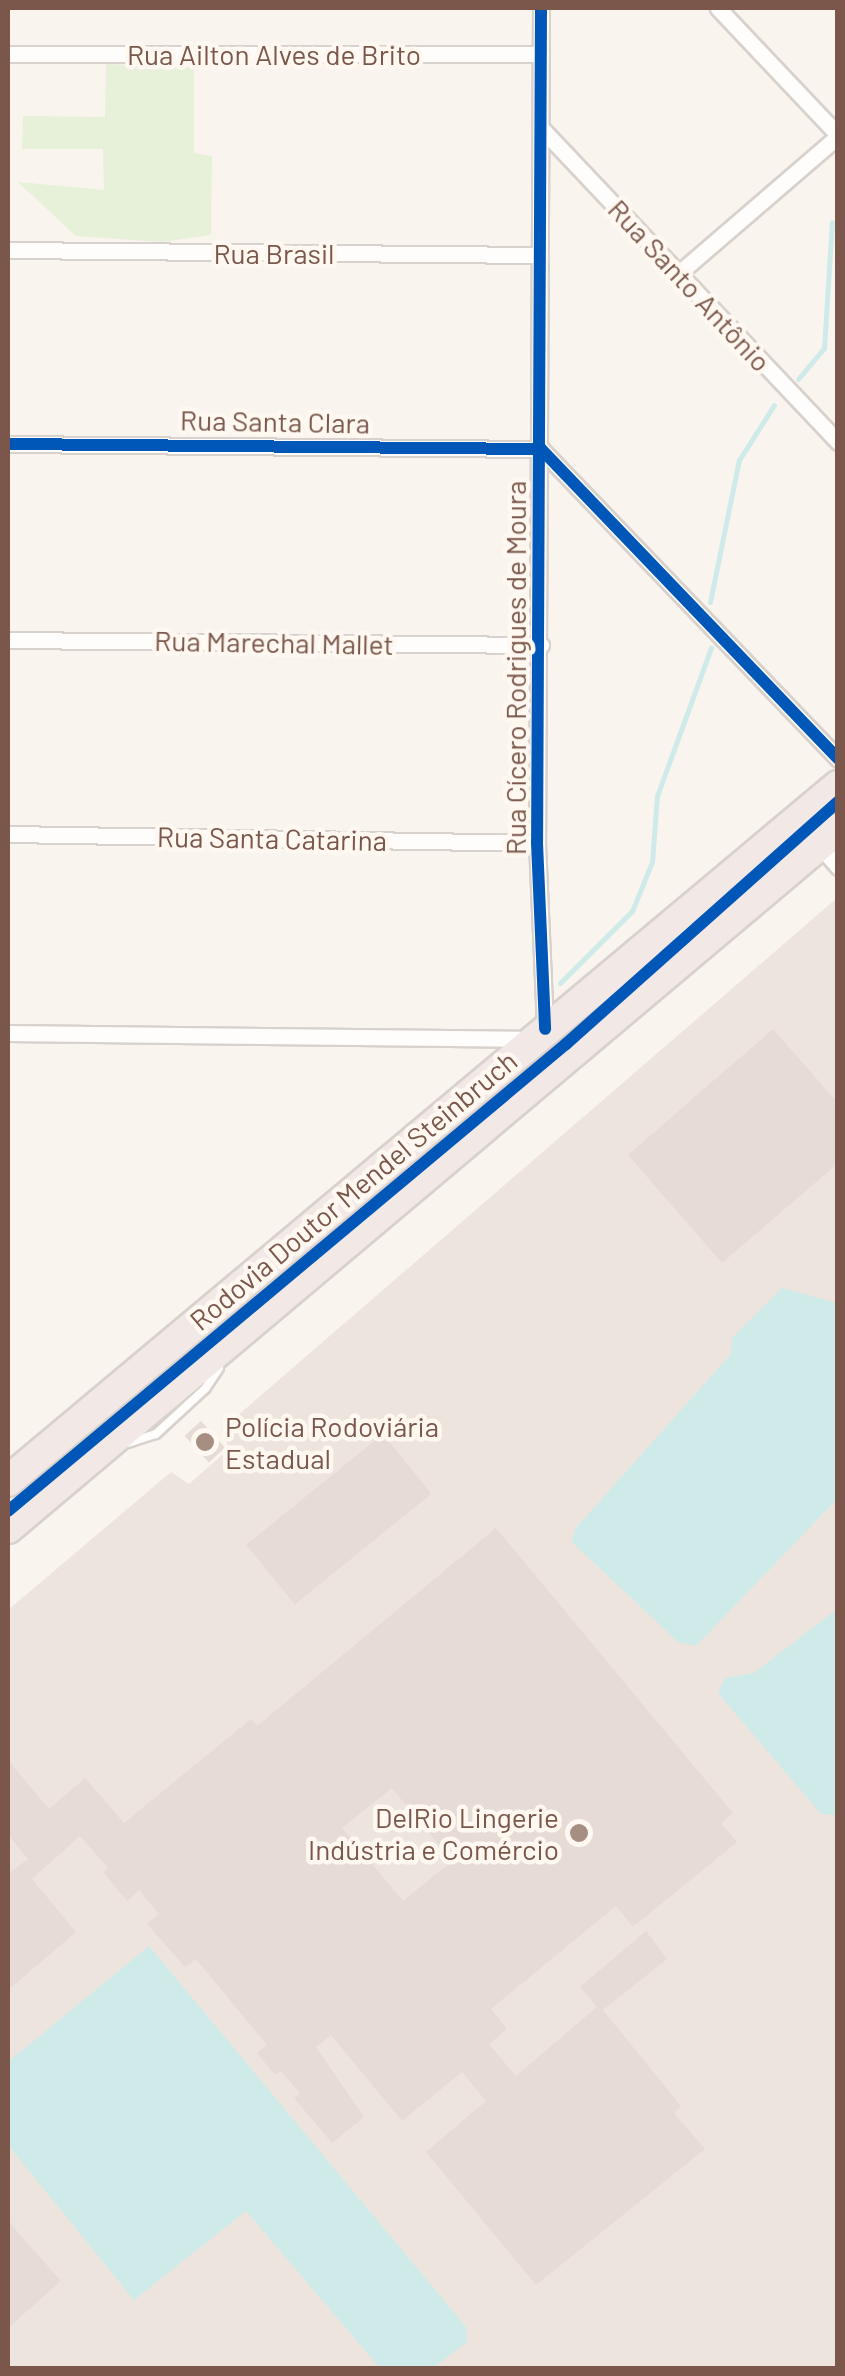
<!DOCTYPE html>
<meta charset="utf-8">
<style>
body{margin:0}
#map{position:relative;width:845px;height:2376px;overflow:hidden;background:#f9f4ee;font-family:Barlow,sans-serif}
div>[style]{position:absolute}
.industrial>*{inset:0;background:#ede4de}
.green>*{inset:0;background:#e7f0d8}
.water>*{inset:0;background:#ceebea}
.stream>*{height:5px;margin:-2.5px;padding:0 2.5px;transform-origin:2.5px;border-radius:2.5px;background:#ceebea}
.building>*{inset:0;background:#e6dcd5;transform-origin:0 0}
.roads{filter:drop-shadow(2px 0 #d8d1cc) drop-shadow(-2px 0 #d8d1cc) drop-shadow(0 2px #d8d1cc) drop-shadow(0 -2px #d8d1cc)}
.lane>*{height:8px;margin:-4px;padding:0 4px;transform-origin:4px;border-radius:4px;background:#fefdfc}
.street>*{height:15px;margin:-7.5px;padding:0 7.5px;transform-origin:7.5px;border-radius:7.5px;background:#fefdfc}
.highway>*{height:30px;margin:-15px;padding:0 15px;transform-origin:15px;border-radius:15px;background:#f2e8e6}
.cycleway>*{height:12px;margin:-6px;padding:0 6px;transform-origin:6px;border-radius:6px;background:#0057b8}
.dots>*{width:28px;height:28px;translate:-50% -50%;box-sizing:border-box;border:5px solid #fff8f1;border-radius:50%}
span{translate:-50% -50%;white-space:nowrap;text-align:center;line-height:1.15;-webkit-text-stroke:9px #fff8f1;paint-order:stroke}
.street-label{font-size:28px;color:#7a574a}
.poi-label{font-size:28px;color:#7a574a}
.left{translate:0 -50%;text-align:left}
.right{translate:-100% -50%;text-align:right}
.frame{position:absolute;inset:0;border:10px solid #7a574a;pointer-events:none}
</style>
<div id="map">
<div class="industrial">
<i style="clip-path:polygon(837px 898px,837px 2368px,8px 2368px,8px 1610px,171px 1472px,189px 1484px,229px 1449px,222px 1429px)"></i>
</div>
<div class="green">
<i style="clip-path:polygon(106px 64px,194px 67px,194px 153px,212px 156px,211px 235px,162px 242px,76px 236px,18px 182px,104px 190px,103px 149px,22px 149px,23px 116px,105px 117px)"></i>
</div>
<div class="water">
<i style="clip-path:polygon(782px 1288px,837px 1303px,837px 1499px,696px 1646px,678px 1642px,572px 1542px,575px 1529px,731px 1354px,732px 1338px)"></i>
<i style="clip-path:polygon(837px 1609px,837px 1815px,821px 1814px,718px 1693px,725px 1678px,754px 1673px)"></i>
<i style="clip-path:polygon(149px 1946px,466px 2327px,467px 2342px,433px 2368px,380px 2368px,246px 2211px,134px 2300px,8px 2145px,8px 2062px)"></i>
</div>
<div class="stream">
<i style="left:798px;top:379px;width:40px;rotate:-50deg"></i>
<i style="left:824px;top:348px;width:126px;rotate:-86.4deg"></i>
<i style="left:710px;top:602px;width:145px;rotate:-78.5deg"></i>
<i style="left:739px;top:460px;width:65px;rotate:-57.5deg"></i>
<i style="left:560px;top:983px;width:102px;rotate:-45deg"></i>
<i style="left:632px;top:911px;width:53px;rotate:-67.8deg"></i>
<i style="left:652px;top:862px;width:66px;rotate:-85.7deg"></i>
<i style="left:657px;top:796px;width:158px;rotate:-70deg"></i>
</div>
<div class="building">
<i style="clip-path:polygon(773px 1029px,838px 1103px,838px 1163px,722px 1263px,628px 1155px)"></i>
<i style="left:201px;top:1421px;width:36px;height:22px;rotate:48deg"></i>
<i style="left:383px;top:1434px;width:77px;height:176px;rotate:51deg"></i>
<i style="clip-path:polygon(evenodd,496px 1528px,733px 1813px,721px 1823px,737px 1842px,633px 1927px,616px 1906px,491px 2009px,507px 2029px,489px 2044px,516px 2076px,597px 2007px,580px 1987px,646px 1931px,667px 1959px,603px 2010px,681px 2106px,674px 2113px,705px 2149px,536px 2285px,426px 2152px,486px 2101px,462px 2072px,402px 2121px,331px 2035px,316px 2047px,364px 2117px,332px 2143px,294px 2098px,300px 2094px,281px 2071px,275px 2075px,257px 2053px,267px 2045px,196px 1959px,185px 1967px,147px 1924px,159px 1914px,139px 1890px,127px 1901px,103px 1872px,108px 1868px,80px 1836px,32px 1879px,76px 1932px,8px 1990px,8px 1874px,28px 1859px,8px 1834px,8px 1760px,49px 1809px,85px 1778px,124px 1823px,251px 1719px,257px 1726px,496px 1528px,392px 1788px,452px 1861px,403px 1901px,342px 1828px,392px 1788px)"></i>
<i style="clip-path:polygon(8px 2221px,61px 2281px,8px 2328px)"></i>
</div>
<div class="roads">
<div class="lane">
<i style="left:128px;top:1443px;width:29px;rotate:-18deg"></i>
<i style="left:156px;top:1434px;width:67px;rotate:-42.6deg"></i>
<i style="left:205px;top:1389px;width:25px;rotate:-56deg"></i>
</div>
<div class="street">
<i style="left:541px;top:8px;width:835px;rotate:90.27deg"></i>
<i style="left:537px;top:843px;width:186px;rotate:87.5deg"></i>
<i style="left:718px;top:8px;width:175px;rotate:46.6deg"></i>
<i style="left:8px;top:54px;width:533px"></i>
<i style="left:542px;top:129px;width:431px;rotate:46.6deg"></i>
<i style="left:8px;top:250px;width:532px;rotate:0.54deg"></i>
<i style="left:679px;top:273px;width:210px;rotate:-40.7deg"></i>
<i style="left:8px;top:444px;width:533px;rotate:0.54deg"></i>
<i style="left:541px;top:449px;width:429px;rotate:46.2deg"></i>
<i style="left:8px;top:640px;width:533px;rotate:0.54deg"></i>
<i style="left:8px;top:834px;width:529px;rotate:0.97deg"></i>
<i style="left:819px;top:845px;width:29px;rotate:49deg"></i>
<i style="left:8px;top:1033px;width:525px;rotate:0.65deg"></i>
</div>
<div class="highway">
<i style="left:8px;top:1481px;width:1083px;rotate:-39.94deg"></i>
<i style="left:8px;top:1528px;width:1085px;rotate:-40.1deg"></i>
</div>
</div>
<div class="cycleway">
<i style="left:541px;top:8px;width:835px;rotate:90.27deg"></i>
<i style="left:537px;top:843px;width:186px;rotate:87.5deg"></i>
<i style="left:8px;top:444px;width:533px;rotate:0.54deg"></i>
<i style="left:541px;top:449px;width:429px;rotate:46.2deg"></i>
<i style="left:8px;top:1511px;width:728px;rotate:-39.93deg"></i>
<i style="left:566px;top:1044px;width:364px;rotate:-41.7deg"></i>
</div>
<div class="dots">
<i style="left:205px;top:1442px;background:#a68e83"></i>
<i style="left:579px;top:1833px;background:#a68e83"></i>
</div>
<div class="street-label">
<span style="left:274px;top:54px">Rua Ailton Alves de Brito</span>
<span style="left:274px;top:253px">Rua Brasil</span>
<span style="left:690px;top:285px;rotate:47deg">Rua Santo Antônio</span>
<span style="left:275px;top:421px;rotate:1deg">Rua Santa Clara</span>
<span style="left:274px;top:642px;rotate:1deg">Rua Marechal Mallet</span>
<span style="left:515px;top:668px;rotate:-90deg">Rua Cícero Rodrigues de Moura</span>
<span style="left:272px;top:838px;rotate:1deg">Rua Santa Catarina</span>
<span style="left:353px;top:1190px;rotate:-40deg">Rodovia Doutor Mendel Steinbruch</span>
</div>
<div class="poi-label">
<span class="left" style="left:225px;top:1442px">Polícia Rodoviária<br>Estadual</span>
<span class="right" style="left:559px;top:1833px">DelRio Lingerie<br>Indústria e Comércio</span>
</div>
<div class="frame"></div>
</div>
